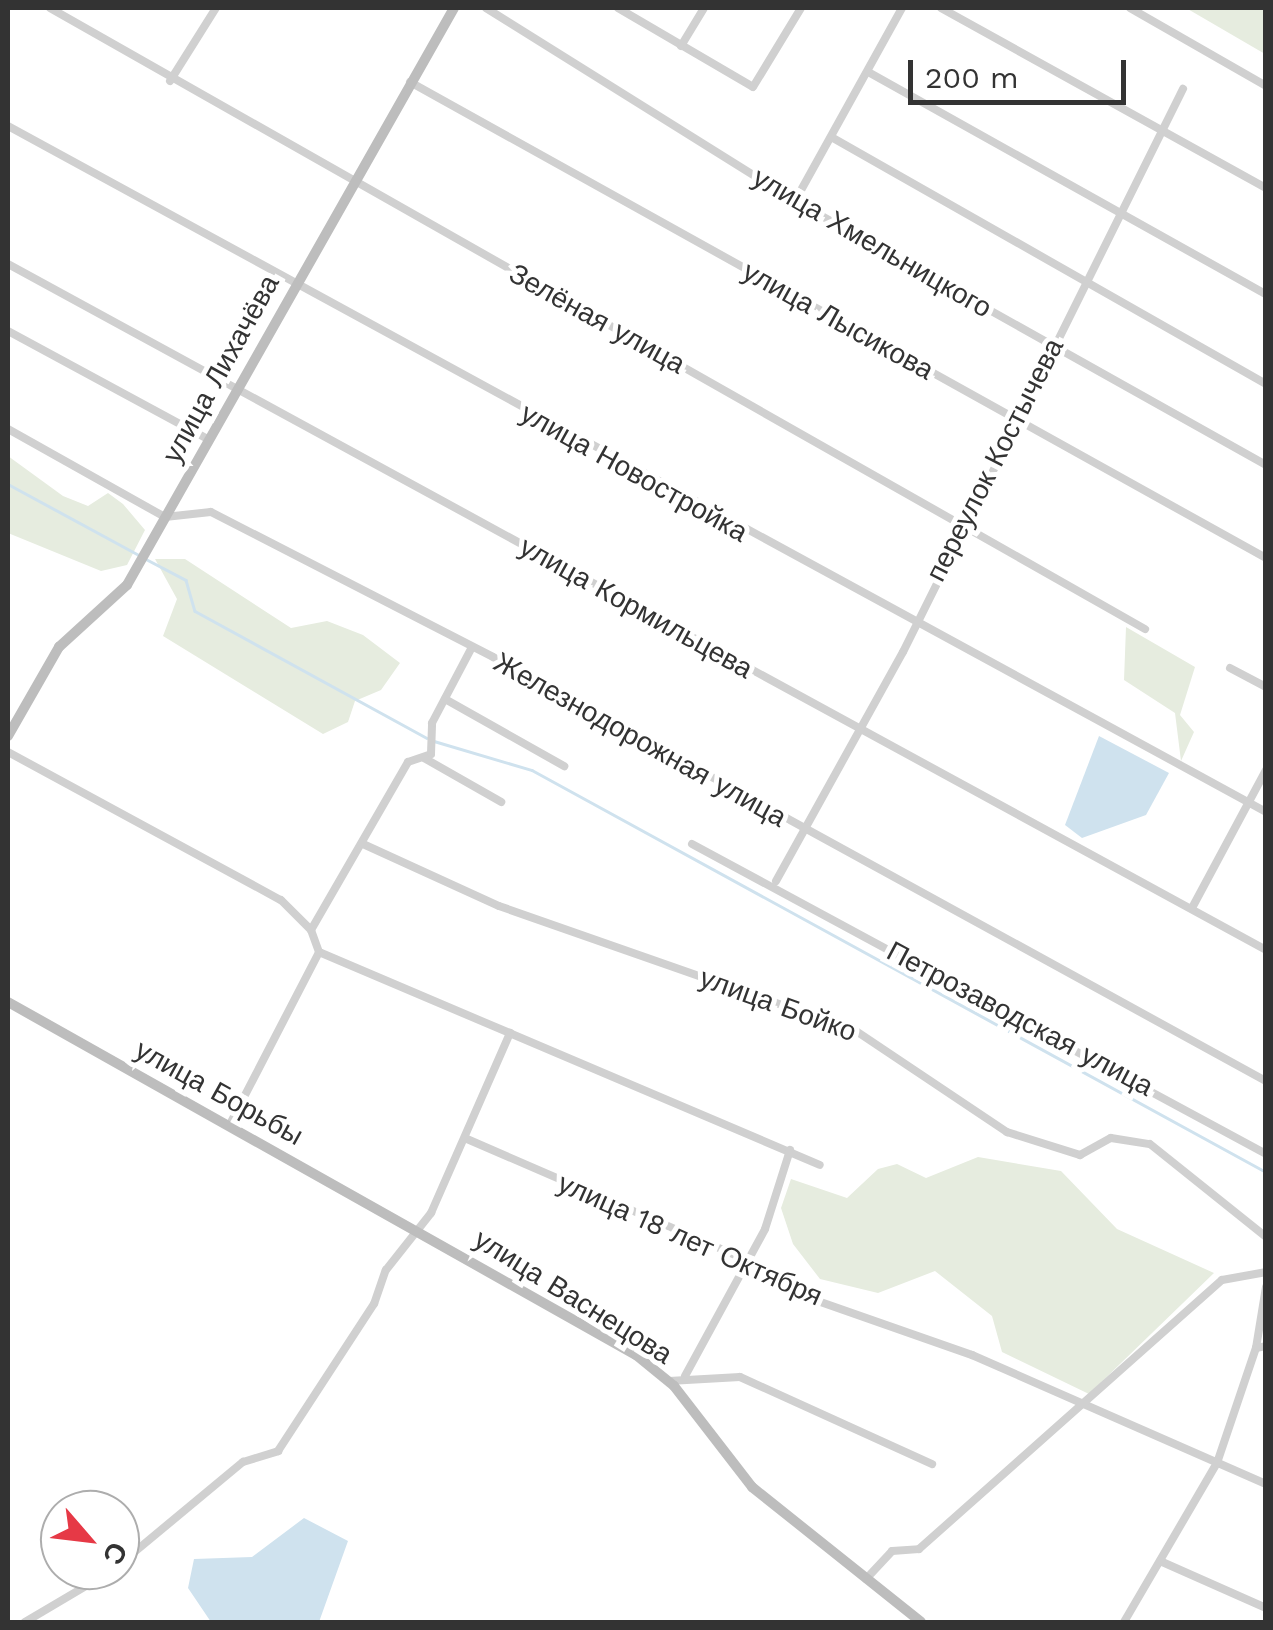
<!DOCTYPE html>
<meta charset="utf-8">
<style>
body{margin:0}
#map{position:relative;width:1273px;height:1630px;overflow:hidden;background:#fff;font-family:"Work Sans",sans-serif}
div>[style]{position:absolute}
.green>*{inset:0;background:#e6ecdf}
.water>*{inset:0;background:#cfe2ee}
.stream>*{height:2.5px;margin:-1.25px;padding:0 1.25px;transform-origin:1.25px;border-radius:1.25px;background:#cfe2ee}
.street>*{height:8px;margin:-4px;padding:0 4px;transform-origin:4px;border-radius:4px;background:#d0d0d0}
.secondary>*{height:10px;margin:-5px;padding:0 5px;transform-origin:5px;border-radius:5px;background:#bdbdbd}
span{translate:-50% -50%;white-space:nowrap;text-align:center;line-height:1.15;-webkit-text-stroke:10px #fff;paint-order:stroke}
.street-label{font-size:28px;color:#333}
.frame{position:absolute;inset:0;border:10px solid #333;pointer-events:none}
.north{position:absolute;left:40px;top:1490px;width:100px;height:100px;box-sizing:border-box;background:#fff;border:2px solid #adadad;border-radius:50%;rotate:118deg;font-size:28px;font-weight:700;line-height:40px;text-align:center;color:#333}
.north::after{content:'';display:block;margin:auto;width:35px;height:45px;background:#e63946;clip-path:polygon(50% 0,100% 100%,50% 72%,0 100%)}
.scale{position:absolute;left:908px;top:60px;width:218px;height:45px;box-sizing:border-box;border:5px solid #333;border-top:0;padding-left:12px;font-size:30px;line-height:35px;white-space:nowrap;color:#333;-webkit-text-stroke:8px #fff;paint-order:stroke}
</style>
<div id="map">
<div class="green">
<i style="clip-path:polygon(1186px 8px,1265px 8px,1265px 54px)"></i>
<i style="clip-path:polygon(8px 456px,63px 496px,88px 506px,108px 493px,123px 504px,145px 530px,127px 565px,101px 571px,8px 533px)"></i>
<i style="clip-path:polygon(155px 559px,185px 559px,291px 628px,327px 621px,363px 635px,400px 663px,381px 690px,355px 701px,348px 722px,323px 734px,163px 636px,177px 599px)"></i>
<i style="clip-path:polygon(1126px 627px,1195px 667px,1180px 715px,1194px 732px,1181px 761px,1175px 713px,1124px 680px)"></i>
<i style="clip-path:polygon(978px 1157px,1061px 1171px,1117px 1229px,1214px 1273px,1089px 1394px,1002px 1352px,992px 1316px,935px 1271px,878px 1293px,820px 1279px,793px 1244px,781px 1208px,791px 1179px,847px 1198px,878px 1169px,897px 1164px,926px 1178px)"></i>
</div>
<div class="water">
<i style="clip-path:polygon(1099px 736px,1169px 773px,1146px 815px,1082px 838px,1065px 825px)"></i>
<i style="clip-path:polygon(304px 1518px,348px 1541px,319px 1622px,211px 1622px,188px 1588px,194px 1559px,252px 1557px)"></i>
</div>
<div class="stream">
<i style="left:8px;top:484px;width:149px;rotate:28.5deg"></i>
<i style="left:146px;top:559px;width:45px;rotate:27.7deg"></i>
<i style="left:186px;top:580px;width:32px;rotate:74deg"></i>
<i style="left:195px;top:611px;width:264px;rotate:28.7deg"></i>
<i style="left:434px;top:741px;width:102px;rotate:16.5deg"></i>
<i style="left:532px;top:770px;width:837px;rotate:28.71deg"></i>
</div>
<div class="street">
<i style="left:50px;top:8px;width:1259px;rotate:29.56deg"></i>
<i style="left:486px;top:8px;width:364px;rotate:32deg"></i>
<i style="left:795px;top:201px;width:540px;rotate:29.27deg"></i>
<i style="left:618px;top:8px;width:156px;rotate:30.3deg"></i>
<i style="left:753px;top:87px;width:92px;rotate:-58.7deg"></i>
<i style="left:941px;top:8px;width:372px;rotate:29deg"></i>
<i style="left:1130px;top:8px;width:157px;rotate:29.8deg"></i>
<i style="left:681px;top:46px;width:44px;rotate:-58.8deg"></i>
<i style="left:870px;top:73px;width:453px;rotate:29.2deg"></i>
<i style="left:170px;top:81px;width:86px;rotate:-57.8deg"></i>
<i style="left:410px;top:82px;width:979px;rotate:29.08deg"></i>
<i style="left:8px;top:126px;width:1433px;rotate:28.6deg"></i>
<i style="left:833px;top:138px;width:498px;rotate:29.6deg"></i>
<i style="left:795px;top:201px;width:221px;rotate:-61deg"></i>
<i style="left:8px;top:264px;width:1433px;rotate:28.6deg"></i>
<i style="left:8px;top:331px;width:227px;rotate:28.4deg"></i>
<i style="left:8px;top:429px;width:180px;rotate:29.3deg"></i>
<i style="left:165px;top:517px;width:46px;rotate:-6.2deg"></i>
<i style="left:211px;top:512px;width:317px;rotate:27.2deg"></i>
<i style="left:493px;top:657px;width:882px;rotate:28.75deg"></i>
<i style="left:1230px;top:668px;width:41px;rotate:27.8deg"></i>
<i style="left:445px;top:699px;width:137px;rotate:29.4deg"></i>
<i style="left:8px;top:752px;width:311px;rotate:28.5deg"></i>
<i style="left:281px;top:900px;width:42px;rotate:45deg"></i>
<i style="left:424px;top:758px;width:89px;rotate:29.7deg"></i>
<i style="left:363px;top:844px;width:149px;rotate:24.5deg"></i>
<i style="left:499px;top:906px;width:378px;rotate:19.3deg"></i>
<i style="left:856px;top:1031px;width:182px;rotate:33.8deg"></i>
<i style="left:1007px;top:1132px;width:77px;rotate:17.5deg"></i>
<i style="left:1080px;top:1155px;width:35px;rotate:-29deg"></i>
<i style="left:1111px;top:1138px;width:39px;rotate:9deg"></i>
<i style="left:1150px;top:1144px;width:149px;rotate:38.7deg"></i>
<i style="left:692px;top:844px;width:652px;rotate:28.37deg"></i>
<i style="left:776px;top:881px;width:262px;rotate:-61deg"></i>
<i style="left:903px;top:652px;width:629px;rotate:-63.56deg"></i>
<i style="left:1192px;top:908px;width:157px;rotate:-61.8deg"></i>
<i style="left:319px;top:952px;width:544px;rotate:23.03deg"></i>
<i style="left:230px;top:1124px;width:194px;rotate:-62.6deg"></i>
<i style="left:319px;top:952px;width:23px;rotate:-110deg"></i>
<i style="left:311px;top:930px;width:194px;rotate:-60deg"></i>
<i style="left:408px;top:762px;width:24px;rotate:-19deg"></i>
<i style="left:431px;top:754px;width:31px;rotate:-88deg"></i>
<i style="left:432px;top:723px;width:84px;rotate:-62.2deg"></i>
<i style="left:467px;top:1139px;width:315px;rotate:23.4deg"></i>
<i style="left:756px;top:1264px;width:46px;rotate:37.9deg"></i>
<i style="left:792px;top:1292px;width:191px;rotate:19.3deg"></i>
<i style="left:972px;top:1355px;width:321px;rotate:23.7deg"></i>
<i style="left:1266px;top:1287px;width:62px;rotate:99.3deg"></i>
<i style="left:1256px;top:1348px;width:10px;rotate:-11deg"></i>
<i style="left:685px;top:1376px;width:167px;rotate:-61.4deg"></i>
<i style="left:765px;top:1229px;width:83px;rotate:-72.4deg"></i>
<i style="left:669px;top:1381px;width:71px;rotate:-3.2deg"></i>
<i style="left:740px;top:1377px;width:211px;rotate:24.4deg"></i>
<i style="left:1160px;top:1561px;width:116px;rotate:23.9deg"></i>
<i style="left:120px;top:1564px;width:160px;rotate:-39.7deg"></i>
<i style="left:243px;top:1462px;width:37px;rotate:-17deg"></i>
<i style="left:278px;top:1451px;width:176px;rotate:-56.9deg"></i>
<i style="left:374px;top:1304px;width:36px;rotate:-71deg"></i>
<i style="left:386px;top:1270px;width:73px;rotate:-51.7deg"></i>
<i style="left:431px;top:1213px;width:197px;rotate:-66.3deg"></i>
<i style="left:866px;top:1579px;width:38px;rotate:-47deg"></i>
<i style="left:892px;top:1551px;width:27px;rotate:-4deg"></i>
<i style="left:919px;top:1549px;width:405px;rotate:-41.6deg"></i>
<i style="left:1222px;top:1280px;width:45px;rotate:-10.3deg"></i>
<i style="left:25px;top:1622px;width:102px;rotate:-30.6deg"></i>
<i style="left:1124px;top:1622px;width:184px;rotate:-59.7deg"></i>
<i style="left:1217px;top:1463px;width:121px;rotate:-71.3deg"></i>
</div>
<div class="secondary">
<i style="left:8px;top:736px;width:103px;rotate:-60.2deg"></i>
<i style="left:59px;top:647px;width:92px;rotate:-42.4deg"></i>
<i style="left:127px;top:585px;width:663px;rotate:-60.46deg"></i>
<i style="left:8px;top:1002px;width:720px;rotate:29.34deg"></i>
<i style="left:636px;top:1355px;width:49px;rotate:39.2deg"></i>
<i style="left:674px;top:1386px;width:128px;rotate:52.3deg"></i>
<i style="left:752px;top:1487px;width:216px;rotate:38.6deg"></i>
</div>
<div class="street-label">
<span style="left:872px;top:243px;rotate:30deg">улица Хмельницкого</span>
<span style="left:597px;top:319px;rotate:29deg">Зелёная улица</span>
<span style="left:838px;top:321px;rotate:29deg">улица Лысикова</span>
<span style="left:221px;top:369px;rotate:-61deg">улица Лихачёва</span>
<span style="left:995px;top:460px;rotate:-63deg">переулок Костычева</span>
<span style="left:634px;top:473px;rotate:29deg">улица Новостройка</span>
<span style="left:636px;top:608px;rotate:29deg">улица Кормильцева</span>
<span style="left:640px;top:740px;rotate:29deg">Железнодорожная улица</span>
<span style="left:778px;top:1005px;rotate:20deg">улица Бойко</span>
<span style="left:1020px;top:1019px;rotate:28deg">Петрозаводская улица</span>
<span style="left:219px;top:1093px;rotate:29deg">улица Борьбы</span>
<span style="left:690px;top:1240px;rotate:24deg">улица 18 лет Октября</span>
<span style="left:573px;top:1297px;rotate:32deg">улица Васнецова</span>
</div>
<div class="frame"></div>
<div class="north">С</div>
<div class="scale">200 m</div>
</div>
